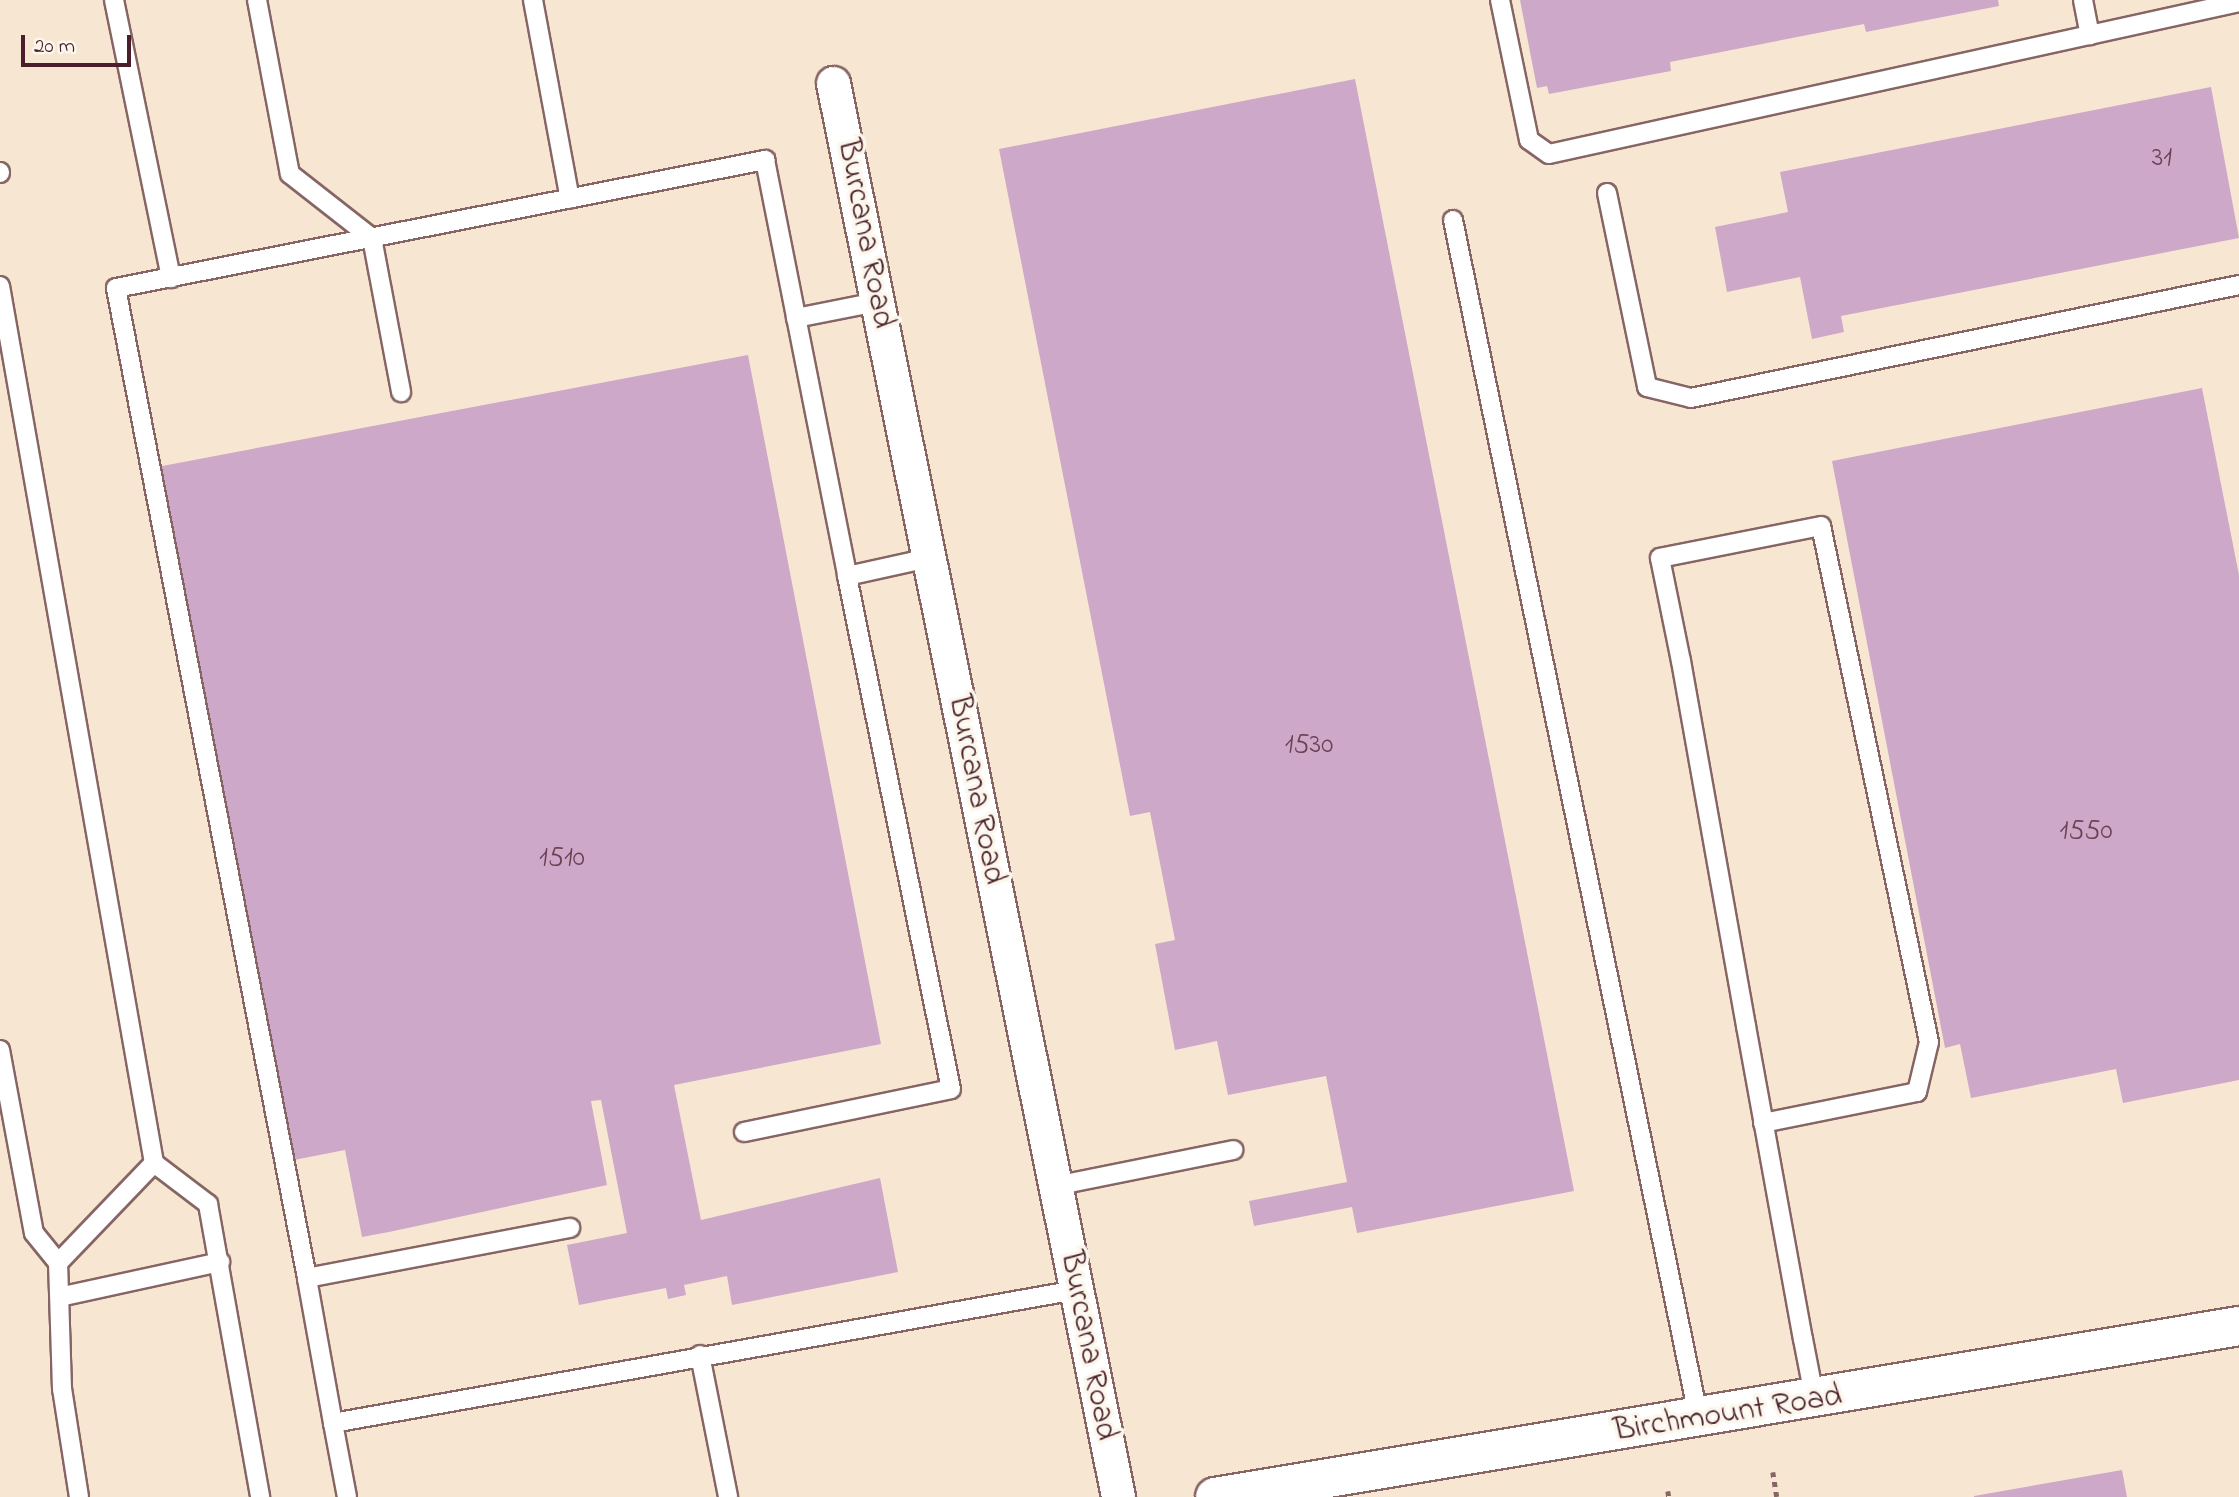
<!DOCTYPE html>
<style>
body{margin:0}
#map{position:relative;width:2239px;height:1497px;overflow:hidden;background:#f7e7d2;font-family:"Indie Flower",sans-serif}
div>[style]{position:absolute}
.building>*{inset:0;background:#cea8c8}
.path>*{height:4.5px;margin-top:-2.25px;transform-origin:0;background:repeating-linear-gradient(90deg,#876565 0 5px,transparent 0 10px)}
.roads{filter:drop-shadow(2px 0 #876565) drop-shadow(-2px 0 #876565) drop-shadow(0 2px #876565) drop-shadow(0 -2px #876565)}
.service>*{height:18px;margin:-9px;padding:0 9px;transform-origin:9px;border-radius:9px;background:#fff}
.minor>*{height:33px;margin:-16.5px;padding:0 16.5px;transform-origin:16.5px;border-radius:16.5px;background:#fff}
.secondary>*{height:38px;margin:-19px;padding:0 19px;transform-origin:19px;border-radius:19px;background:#fff}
span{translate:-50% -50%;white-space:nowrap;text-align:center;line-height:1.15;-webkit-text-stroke:7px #fbf7ec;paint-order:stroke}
.number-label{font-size:28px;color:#6b4152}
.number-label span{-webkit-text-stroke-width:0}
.street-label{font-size:32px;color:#4a1f2b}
.scale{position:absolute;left:21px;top:35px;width:110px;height:32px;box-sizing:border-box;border:4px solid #4a1f2b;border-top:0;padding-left:9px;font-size:21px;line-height:24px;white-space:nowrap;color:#4a1f2b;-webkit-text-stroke:5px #fbf7ec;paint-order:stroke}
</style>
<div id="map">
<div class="building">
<i style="clip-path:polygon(1520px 0,1998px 0,1999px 6px,1866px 32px,1864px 24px,1670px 62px,1671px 71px,1549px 94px,1547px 86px,1537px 88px)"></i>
<i style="clip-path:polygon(1355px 79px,1574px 1191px,1357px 1233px,1352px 1207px,1254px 1226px,1249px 1201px,1347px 1182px,1326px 1076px,1228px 1095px,1217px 1041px,1175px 1050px,1155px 944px,1175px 940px,1150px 812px,1130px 816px,999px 149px)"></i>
<i style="clip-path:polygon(2211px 87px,2239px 238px,1841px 316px,1844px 332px,1812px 339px,1800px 277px,1727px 292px,1715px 227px,1788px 212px,1780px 172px)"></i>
<i style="clip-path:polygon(748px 355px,881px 1044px,674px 1085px,701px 1220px,880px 1178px,898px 1272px,732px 1305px,727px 1276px,684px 1285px,686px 1295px,668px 1299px,666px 1288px,579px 1305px,567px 1245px,627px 1233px,601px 1100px,591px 1101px,607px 1185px,389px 1232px,362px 1237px,345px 1150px,294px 1160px,157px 467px)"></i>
<i style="clip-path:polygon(2202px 388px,2239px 575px,2239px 1080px,2123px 1103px,2116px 1069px,1971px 1098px,1960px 1044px,1945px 1048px,1832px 461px)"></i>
<i style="clip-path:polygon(2122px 1470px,2127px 1497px,1974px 1497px,1974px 1496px)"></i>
</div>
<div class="path">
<i style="left:1773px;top:1472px;width:25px;rotate:81deg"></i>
<i style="left:1668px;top:1491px;width:6px;rotate:81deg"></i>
</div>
<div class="roads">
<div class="service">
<i style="left:114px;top:0;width:284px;rotate:78.4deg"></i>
<i style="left:257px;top:0;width:177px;rotate:79.3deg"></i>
<i style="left:290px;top:174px;width:104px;rotate:38deg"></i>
<i style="left:372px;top:238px;width:157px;rotate:79.3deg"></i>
<i style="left:533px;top:0;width:202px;rotate:79.5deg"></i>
<i style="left:1500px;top:0;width:143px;rotate:78.3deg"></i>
<i style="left:1529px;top:140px;width:24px;rotate:35deg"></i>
<i style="left:1549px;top:154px;width:707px;rotate:-12.42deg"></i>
<i style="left:2083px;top:0;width:36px;rotate:79deg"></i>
<i style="left:0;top:172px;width:1px;rotate:90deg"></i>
<i style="left:1607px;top:193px;width:198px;rotate:78.3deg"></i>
<i style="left:1647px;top:387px;width:45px;rotate:14deg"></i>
<i style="left:1691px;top:398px;width:560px;rotate:-11.65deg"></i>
<i style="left:1453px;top:220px;width:1225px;rotate:78.41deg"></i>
<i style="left:0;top:286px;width:890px;rotate:80.04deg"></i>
<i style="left:154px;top:1163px;width:68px;rotate:37.2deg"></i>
<i style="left:208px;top:1204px;width:298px;rotate:79.9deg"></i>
<i style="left:796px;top:318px;width:83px;rotate:-11.2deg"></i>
<i style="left:0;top:1050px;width:186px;rotate:79.5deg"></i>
<i style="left:34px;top:1233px;width:38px;rotate:51deg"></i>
<i style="left:1763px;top:1123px;width:157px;rotate:-11.4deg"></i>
<i style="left:1917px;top:1092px;width:51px;rotate:-76.5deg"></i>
<i style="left:1929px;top:1042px;width:527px;rotate:-101.82deg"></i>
<i style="left:1821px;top:526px;width:164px;rotate:168.8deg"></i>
<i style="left:1660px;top:558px;width:105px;rotate:78.5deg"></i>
<i style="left:1681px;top:661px;width:371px;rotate:79.9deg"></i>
<i style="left:1746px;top:1026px;width:318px;rotate:79.7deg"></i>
<i style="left:1803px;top:1339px;width:63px;rotate:79deg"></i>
<i style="left:744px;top:1132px;width:211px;rotate:-11.7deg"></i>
<i style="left:951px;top:1089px;width:523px;rotate:-101.46deg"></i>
<i style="left:1055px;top:1186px;width:182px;rotate:-11.4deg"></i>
<i style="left:307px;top:1278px;width:1008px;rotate:-100.92deg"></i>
<i style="left:116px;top:288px;width:662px;rotate:-11.16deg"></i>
<i style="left:765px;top:160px;width:424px;rotate:78.8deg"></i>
<i style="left:847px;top:576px;width:84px;rotate:-12.4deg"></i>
<i style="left:64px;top:1296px;width:160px;rotate:-12.3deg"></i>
<i style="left:700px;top:1355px;width:145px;rotate:78.8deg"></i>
<i style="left:333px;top:1423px;width:147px;rotate:-100.2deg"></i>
<i style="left:307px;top:1278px;width:268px;rotate:-10.8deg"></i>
<i style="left:79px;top:1497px;width:109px;rotate:-98.9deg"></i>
<i style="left:62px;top:1389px;width:126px;rotate:-91.8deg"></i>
<i style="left:58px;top:1263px;width:139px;rotate:-46.2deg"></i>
<i style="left:347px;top:1497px;width:75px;rotate:-100.7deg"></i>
<i style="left:333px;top:1423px;width:755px;rotate:-10.15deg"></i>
</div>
<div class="minor">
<i style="left:833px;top:83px;width:1442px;rotate:78.6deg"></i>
</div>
<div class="secondary">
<i style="left:1215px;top:1497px;width:1038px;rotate:-9.48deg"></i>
</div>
</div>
<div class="number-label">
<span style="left:2162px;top:159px">31</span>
<span style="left:1309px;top:746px">1530</span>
<span style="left:2086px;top:832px">1550</span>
<span style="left:562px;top:859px">1510</span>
</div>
<div class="street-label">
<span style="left:864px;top:234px;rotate:79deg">Burcana Road</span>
<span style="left:975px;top:790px;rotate:79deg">Burcana Road</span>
<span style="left:1087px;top:1346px;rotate:79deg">Burcana Road</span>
<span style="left:1728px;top:1415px;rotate:-9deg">Birchmount Road</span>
</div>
<div class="scale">20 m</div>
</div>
